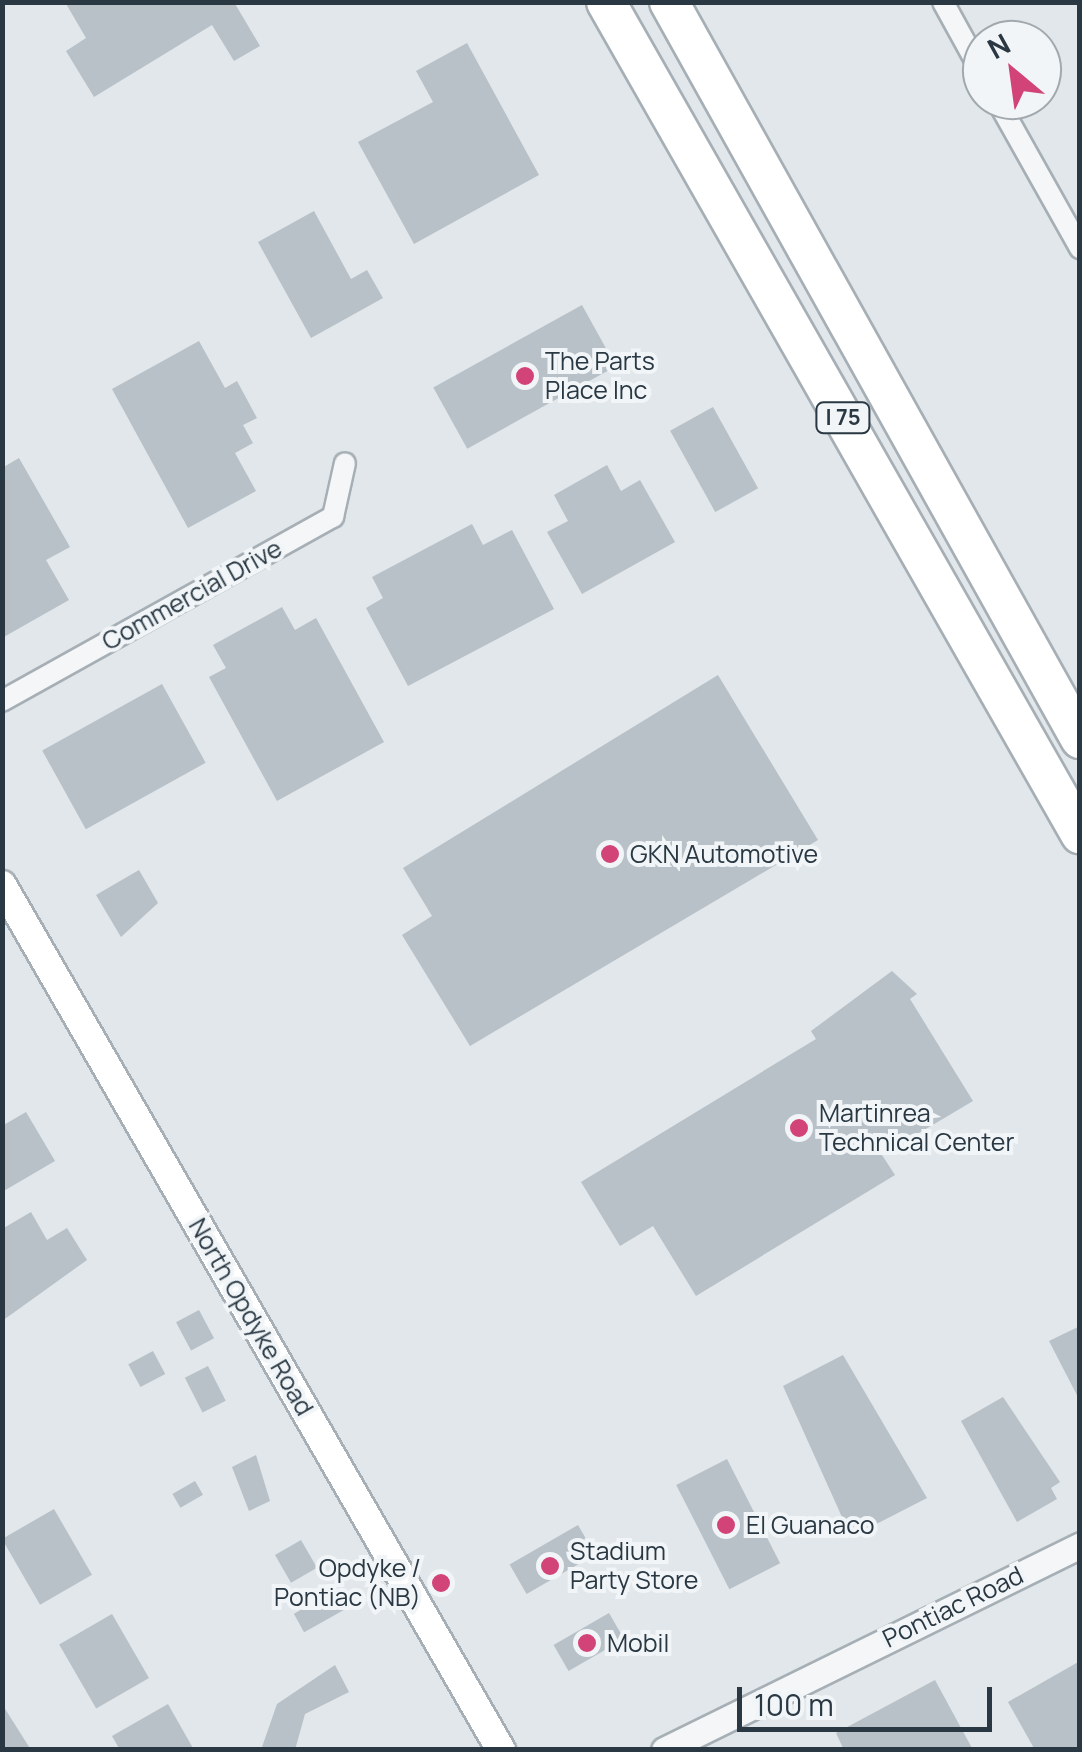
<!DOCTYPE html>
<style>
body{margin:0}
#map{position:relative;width:1082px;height:1752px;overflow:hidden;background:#e1e7ea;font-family:Manrope,sans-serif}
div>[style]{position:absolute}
.building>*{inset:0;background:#b8c1c8;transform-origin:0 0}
.roads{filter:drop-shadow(2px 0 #a6afb5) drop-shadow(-2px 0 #a6afb5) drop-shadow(0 2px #a6afb5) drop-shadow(0 -2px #a6afb5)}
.minor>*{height:20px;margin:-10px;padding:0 10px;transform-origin:10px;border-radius:10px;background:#f4f6f8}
.tertiary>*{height:25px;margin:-12.5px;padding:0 12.5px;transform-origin:12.5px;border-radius:12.5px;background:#f4f6f8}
.secondary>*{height:28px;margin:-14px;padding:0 14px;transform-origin:14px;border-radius:14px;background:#fff}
.motorway>*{height:38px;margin:-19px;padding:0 19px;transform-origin:19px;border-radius:19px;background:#fff}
.dots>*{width:28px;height:28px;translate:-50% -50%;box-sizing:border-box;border:5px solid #f1f5f7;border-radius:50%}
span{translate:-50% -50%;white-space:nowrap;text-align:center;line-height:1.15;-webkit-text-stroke:8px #f1f5f7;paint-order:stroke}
.shield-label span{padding:2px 8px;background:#f1f5f7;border:2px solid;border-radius:8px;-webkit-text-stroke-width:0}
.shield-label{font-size:22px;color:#293843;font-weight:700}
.poi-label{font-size:25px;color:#293843}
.left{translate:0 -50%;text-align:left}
.right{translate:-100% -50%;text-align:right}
.street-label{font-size:25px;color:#293843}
.frame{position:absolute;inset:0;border:5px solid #293843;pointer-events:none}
.north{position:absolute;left:962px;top:20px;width:100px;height:100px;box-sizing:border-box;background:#f1f5f7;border:2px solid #a1a9af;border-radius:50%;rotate:331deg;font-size:28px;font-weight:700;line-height:40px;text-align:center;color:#293843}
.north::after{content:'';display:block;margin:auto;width:35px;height:45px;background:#d24477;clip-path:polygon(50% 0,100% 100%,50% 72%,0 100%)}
.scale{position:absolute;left:737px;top:1687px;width:255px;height:45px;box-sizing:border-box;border:5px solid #293843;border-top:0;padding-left:12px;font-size:30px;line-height:35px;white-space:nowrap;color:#293843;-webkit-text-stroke:8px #f1f5f7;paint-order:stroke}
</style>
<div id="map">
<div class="building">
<i style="clip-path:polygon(65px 2px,234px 2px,260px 46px,234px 61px,212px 25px,94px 97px,66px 51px,86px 38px)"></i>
<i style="clip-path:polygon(467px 43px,539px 175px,414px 244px,358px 142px,433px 102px,416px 71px)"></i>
<i style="clip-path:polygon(314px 211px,351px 279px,367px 270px,383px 298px,311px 338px,258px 242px)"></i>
<i style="left:582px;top:305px;width:70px;height:170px;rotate:61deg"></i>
<i style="clip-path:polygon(199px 341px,225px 388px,237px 381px,257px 418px,243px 425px,253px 443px,235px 453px,256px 491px,188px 528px,112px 389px)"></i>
<i style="left:713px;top:407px;width:93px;height:49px;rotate:61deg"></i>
<i style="clip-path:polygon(19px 458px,70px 547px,46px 560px,69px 600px,2px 638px,2px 468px)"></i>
<i style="clip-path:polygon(607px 465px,621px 491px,640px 480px,675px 542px,582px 594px,547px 532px,568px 521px,554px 495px)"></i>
<i style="clip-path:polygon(472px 524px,483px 545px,512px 530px,554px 609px,408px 686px,366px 608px,383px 598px,372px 577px)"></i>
<i style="clip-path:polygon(282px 607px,295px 630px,316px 618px,384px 742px,277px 801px,209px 677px,226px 668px,213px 645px)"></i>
<i style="clip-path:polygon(718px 675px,818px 840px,470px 1046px,402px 935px,432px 916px,403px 868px)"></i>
<i style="left:162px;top:684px;width:90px;height:137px;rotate:61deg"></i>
<i style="clip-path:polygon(139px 870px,158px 903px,121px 937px,96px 895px)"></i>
<i style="clip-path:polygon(892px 971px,917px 994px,910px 999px,973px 1101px,882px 1155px,895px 1175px,696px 1296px,653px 1226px,620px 1246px,581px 1182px,816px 1039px,811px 1031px)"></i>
<i style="clip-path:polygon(26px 1112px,55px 1161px,2px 1192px,2px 1126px)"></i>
<i style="clip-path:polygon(31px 1212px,47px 1240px,67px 1228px,87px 1260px,2px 1321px,2px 1229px)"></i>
<i style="left:199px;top:1310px;width:32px;height:26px;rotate:62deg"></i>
<i style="clip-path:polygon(1080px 1326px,1080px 1401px,1049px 1341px)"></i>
<i style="left:153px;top:1351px;width:26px;height:28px;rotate:62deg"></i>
<i style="clip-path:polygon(843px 1355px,927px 1498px,851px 1537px,783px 1386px)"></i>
<i style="left:208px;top:1366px;width:39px;height:26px;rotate:63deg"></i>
<i style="clip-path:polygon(1003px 1397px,1060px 1482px,1051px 1488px,1057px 1499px,1017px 1522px,961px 1421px)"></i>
<i style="clip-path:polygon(256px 1455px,270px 1501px,249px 1511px,232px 1467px)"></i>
<i style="left:727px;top:1459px;width:117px;height:57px;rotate:63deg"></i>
<i style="left:195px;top:1481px;width:16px;height:26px;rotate:60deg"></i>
<i style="left:54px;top:1509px;width:76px;height:60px;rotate:60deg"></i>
<i style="left:578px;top:1525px;width:34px;height:79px;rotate:60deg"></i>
<i style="left:301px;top:1540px;width:32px;height:30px;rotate:60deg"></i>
<i style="left:335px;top:1591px;width:21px;height:47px;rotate:61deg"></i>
<i style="left:609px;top:1613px;width:30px;height:64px;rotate:60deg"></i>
<i style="left:112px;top:1614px;width:74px;height:61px;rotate:60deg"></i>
<i style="clip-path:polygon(1080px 1661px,1080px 1750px,1035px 1750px,1008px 1702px)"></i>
<i style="clip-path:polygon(335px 1665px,349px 1692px,305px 1714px,295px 1750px,261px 1750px,277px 1704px)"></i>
<i style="clip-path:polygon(935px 1680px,973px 1750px,844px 1750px,836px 1733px)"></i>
<i style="clip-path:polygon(2px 1704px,31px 1750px,2px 1750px)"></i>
<i style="clip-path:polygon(168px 1704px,194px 1750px,120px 1750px,112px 1736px)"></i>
</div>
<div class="roads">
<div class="minor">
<i style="left:943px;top:2px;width:81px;rotate:61.2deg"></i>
<i style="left:997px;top:100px;width:170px;rotate:60.7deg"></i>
<i style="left:2px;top:701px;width:379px;rotate:-29.1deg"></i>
<i style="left:333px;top:517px;width:55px;rotate:-77.5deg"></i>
</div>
<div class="tertiary">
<i style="left:664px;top:1750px;width:464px;rotate:-26.2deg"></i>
</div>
<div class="secondary">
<i style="left:2px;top:885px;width:999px;rotate:60.02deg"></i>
</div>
<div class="motorway">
<i style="left:606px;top:2px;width:958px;rotate:60.33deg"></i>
<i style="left:669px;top:2px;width:844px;rotate:60.85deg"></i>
</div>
</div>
<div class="dots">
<i style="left:525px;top:376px;background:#d24477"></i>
<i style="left:610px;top:854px;background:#d24477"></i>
<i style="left:799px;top:1128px;background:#d24477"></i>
<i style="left:726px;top:1525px;background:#d24477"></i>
<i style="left:550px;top:1566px;background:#d24477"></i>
<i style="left:441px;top:1583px;background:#d24477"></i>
<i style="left:587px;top:1643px;background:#d24477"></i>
</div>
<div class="shield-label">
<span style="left:843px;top:418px">I 75</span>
</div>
<div class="poi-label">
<span class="left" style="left:545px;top:376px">The Parts<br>Place Inc</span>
<span class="left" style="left:630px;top:854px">GKN Automotive</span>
<span class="left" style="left:819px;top:1128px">Martinrea<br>Technical Center</span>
<span class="left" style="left:746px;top:1525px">El Guanaco</span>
<span class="left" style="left:570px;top:1566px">Stadium<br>Party Store</span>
<span class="right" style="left:421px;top:1583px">Opdyke /<br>Pontiac (NB)</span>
<span class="left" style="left:607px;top:1643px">Mobil</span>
</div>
<div class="street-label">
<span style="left:192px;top:595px;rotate:-29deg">Commercial Drive</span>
<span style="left:251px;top:1317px;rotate:60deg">North Opdyke Road</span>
<span style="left:953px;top:1607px;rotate:-26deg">Pontiac Road</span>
</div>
<div class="frame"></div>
<div class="north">N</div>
<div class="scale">100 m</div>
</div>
